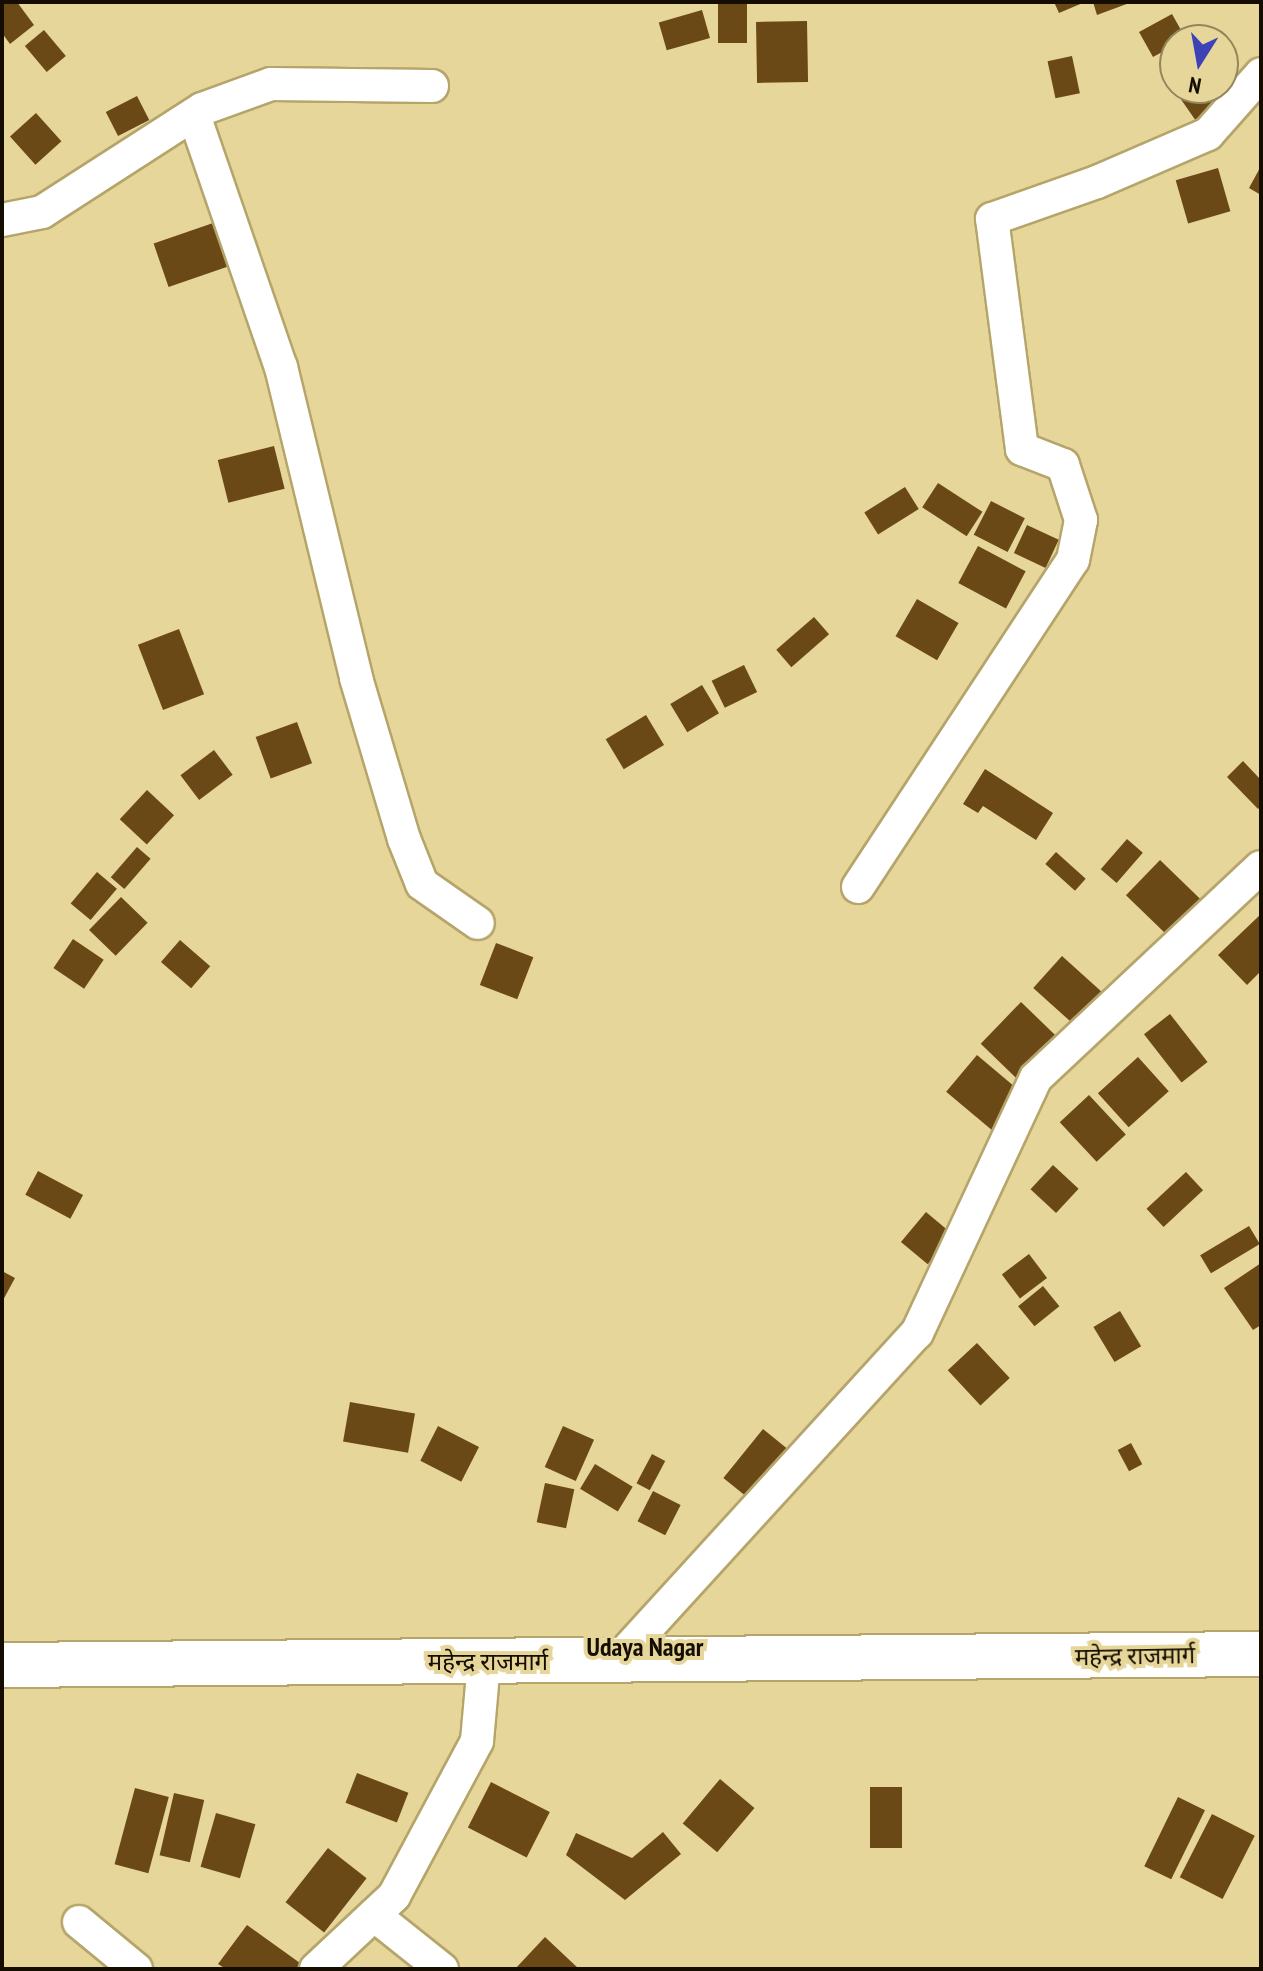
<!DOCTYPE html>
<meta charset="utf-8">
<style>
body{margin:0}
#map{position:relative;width:1263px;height:1971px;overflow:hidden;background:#e7d69a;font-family:"PT Sans Narrow","Noto Sans Devanagari",sans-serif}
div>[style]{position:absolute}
.building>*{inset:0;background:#6a4916;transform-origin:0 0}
.roads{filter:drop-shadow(2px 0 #b5a56b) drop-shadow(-2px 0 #b5a56b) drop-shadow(0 2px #b5a56b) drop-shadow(0 -2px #b5a56b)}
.street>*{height:32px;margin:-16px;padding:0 16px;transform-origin:16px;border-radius:16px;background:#fff}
.highway>*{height:44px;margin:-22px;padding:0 22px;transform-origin:22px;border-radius:22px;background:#fff}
span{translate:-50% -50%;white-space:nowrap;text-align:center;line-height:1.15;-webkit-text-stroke:8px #e7d69a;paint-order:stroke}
.street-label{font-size:24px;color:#140d00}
.neighbourhood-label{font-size:26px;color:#140d00;font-weight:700}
.frame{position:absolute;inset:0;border:4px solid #140d00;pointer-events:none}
.north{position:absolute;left:1159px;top:24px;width:80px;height:80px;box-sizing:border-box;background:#e7d69a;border:2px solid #93865c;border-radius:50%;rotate:191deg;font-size:22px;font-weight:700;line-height:32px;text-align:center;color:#140d00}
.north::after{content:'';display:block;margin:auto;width:28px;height:36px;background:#3d43b7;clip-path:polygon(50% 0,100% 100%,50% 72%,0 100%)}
</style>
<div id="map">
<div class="building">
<i style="clip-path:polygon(2px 2px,17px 2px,34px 25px,10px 44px,2px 33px)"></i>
<i style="left:718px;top:2px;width:29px;height:41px"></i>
<i style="clip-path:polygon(1054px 2px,1085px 2px,1059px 13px)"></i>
<i style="clip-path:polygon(1093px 2px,1132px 2px,1097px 15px)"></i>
<i style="left:702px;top:10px;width:29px;height:45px;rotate:74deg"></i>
<i style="clip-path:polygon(1172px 14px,1186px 39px,1175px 40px,1175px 45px,1153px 57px,1139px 32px)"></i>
<i style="left:807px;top:21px;width:61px;height:51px;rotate:89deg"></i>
<i style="left:44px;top:30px;width:34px;height:25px;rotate:50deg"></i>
<i style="left:1072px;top:56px;width:38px;height:25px;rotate:78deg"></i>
<i style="clip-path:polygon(1175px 82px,1175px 88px,1213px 88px,1223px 103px,1196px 121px,1171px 85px)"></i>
<i style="left:137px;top:96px;width:27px;height:35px;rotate:63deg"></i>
<i style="left:36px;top:113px;width:38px;height:35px;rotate:48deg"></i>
<i style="clip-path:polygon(1261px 166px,1261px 195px,1249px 188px)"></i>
<i style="left:1218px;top:168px;width:45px;height:44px;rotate:74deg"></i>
<i style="left:216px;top:222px;width:46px;height:66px;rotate:71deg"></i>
<i style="left:274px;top:446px;width:44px;height:58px;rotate:76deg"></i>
<i style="left:938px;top:483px;width:53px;height:29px;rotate:33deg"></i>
<i style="left:905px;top:487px;width:26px;height:48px;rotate:58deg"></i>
<i style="left:991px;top:501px;width:38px;height:38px;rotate:27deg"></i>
<i style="left:1027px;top:525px;width:35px;height:31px;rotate:25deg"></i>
<i style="left:978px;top:546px;width:54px;height:42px;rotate:28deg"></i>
<i style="left:917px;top:599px;width:48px;height:43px;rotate:30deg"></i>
<i style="left:814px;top:617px;width:23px;height:50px;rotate:49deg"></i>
<i style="left:179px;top:629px;width:70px;height:44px;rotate:69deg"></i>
<i style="left:744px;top:665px;width:30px;height:36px;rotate:64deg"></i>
<i style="left:702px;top:685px;width:33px;height:37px;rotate:59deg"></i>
<i style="left:646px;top:715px;width:35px;height:47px;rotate:59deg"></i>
<i style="left:297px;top:722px;width:44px;height:44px;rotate:70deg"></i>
<i style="left:214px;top:750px;width:31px;height:42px;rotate:53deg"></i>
<i style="clip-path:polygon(1243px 761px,1261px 780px,1261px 806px,1258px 809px,1227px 777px)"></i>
<i style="clip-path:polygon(985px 769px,1053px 813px,1036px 840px,983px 806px,978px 813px,963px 804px)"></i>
<i style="left:147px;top:790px;width:37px;height:40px;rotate:43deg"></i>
<i style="left:1127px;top:839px;width:21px;height:40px;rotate:41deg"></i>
<i style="left:137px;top:847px;width:18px;height:40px;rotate:41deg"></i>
<i style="left:1056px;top:852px;width:40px;height:16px;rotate:42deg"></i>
<i style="left:1160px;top:860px;width:56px;height:49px;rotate:44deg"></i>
<i style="left:97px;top:872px;width:26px;height:41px;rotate:40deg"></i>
<i style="left:121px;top:897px;width:37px;height:46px;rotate:44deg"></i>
<i style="clip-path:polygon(1261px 914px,1261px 971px,1247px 985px,1218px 955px)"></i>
<i style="left:73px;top:939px;width:37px;height:35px;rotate:34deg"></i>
<i style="left:180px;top:940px;width:40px;height:29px;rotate:41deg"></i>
<i style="left:496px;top:943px;width:40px;height:45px;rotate:21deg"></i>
<i style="left:1062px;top:956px;width:63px;height:43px;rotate:42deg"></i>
<i style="left:1021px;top:1002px;width:60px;height:58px;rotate:44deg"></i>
<i style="left:1170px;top:1014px;width:61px;height:33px;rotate:52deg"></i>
<i style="left:977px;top:1055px;width:60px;height:48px;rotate:40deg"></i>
<i style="left:1138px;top:1057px;width:46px;height:54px;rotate:48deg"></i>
<i style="left:1089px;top:1095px;width:54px;height:40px;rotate:47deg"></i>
<i style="left:1053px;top:1165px;width:35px;height:33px;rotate:43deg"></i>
<i style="left:38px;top:1171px;width:51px;height:27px;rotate:28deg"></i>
<i style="left:1186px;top:1172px;width:25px;height:54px;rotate:47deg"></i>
<i style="left:926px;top:1212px;width:35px;height:39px;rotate:40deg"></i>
<i style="left:1249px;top:1226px;width:21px;height:57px;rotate:59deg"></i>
<i style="left:1029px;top:1254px;width:30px;height:34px;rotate:53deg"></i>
<i style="clip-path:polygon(1261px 1263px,1261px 1325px,1253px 1330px,1224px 1288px)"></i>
<i style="clip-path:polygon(2px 1271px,15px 1278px,2px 1302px)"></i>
<i style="left:1043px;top:1286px;width:26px;height:32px;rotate:51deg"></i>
<i style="left:1120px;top:1311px;width:41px;height:31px;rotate:59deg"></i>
<i style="left:977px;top:1343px;width:48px;height:40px;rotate:47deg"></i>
<i style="left:350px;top:1402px;width:66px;height:40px;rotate:10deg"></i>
<i style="left:438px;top:1426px;width:46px;height:39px;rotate:27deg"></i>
<i style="left:563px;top:1426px;width:34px;height:45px;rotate:24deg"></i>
<i style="left:763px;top:1429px;width:38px;height:63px;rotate:39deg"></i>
<i style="left:1131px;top:1443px;width:24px;height:15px;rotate:62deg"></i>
<i style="left:652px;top:1454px;width:15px;height:33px;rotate:28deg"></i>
<i style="left:595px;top:1464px;width:44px;height:29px;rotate:31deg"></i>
<i style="left:545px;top:1483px;width:30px;height:40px;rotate:12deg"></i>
<i style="left:653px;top:1491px;width:31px;height:34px;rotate:27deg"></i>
<i style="left:357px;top:1773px;width:55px;height:32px;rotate:21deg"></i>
<i style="left:720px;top:1779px;width:45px;height:58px;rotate:40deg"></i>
<i style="left:491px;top:1782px;width:66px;height:51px;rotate:27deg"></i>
<i style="left:870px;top:1787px;width:32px;height:61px"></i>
<i style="left:135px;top:1788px;width:35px;height:79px;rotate:15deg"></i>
<i style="left:174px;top:1793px;width:31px;height:64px;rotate:13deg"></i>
<i style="left:1178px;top:1797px;width:30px;height:77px;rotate:26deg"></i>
<i style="left:216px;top:1813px;width:41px;height:56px;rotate:16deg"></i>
<i style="left:1212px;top:1814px;width:48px;height:71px;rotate:27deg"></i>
<i style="clip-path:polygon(663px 1832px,681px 1854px,625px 1900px,566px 1855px,576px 1833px,632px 1858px)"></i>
<i style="left:328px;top:1848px;width:49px;height:69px;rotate:38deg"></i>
<i style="clip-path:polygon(247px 1925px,300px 1963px,296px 1969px,226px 1969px,218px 1964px)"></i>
<i style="clip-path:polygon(545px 1937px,579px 1969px,515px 1969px)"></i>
</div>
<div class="roads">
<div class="street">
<i style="left:194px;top:115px;width:267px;rotate:71deg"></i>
<i style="left:281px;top:367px;width:320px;rotate:76.4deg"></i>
<i style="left:356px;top:678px;width:168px;rotate:73.4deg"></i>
<i style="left:404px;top:839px;width:48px;rotate:68.2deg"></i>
<i style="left:422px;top:884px;width:68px;rotate:34.9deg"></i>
<i style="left:2px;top:220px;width:41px;rotate:-11.3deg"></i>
<i style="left:42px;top:212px;width:190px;rotate:-32.8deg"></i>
<i style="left:202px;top:109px;width:73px;rotate:-19.9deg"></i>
<i style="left:271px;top:84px;width:161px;rotate:0.7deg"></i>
<i style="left:858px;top:887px;width:391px;rotate:-56.7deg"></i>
<i style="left:1073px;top:560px;width:41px;rotate:-78.7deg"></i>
<i style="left:1081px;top:520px;width:58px;rotate:-108.1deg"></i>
<i style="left:1063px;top:465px;width:44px;rotate:-158.7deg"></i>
<i style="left:1022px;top:449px;width:232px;rotate:-97.4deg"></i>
<i style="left:992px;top:219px;width:111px;rotate:-19.4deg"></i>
<i style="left:1097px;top:182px;width:121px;rotate:-23.4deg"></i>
<i style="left:1208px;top:134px;width:80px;rotate:-48.5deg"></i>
<i style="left:617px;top:1661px;width:445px;rotate:-47.6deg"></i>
<i style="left:917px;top:1333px;width:281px;rotate:-65deg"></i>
<i style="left:1036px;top:1078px;width:308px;rotate:-43.2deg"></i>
<i style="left:374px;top:1915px;width:87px;rotate:38.5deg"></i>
<i style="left:79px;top:1922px;width:74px;rotate:39.5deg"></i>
<i style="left:316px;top:1969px;width:107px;rotate:-43.1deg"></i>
<i style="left:394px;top:1896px;width:176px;rotate:-61.8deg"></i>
<i style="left:477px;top:1741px;width:79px;rotate:-84.9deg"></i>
</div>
<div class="highway">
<i style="left:2px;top:1665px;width:1259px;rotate:-0.5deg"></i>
</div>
</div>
<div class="street-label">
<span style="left:1135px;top:1656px;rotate:-1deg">महेन्द्र राजमार्ग</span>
<span style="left:488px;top:1662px">महेन्द्र राजमार्ग</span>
</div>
<div class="neighbourhood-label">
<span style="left:645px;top:1647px">Udaya Nagar</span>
</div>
<div class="frame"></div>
<div class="north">N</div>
</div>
